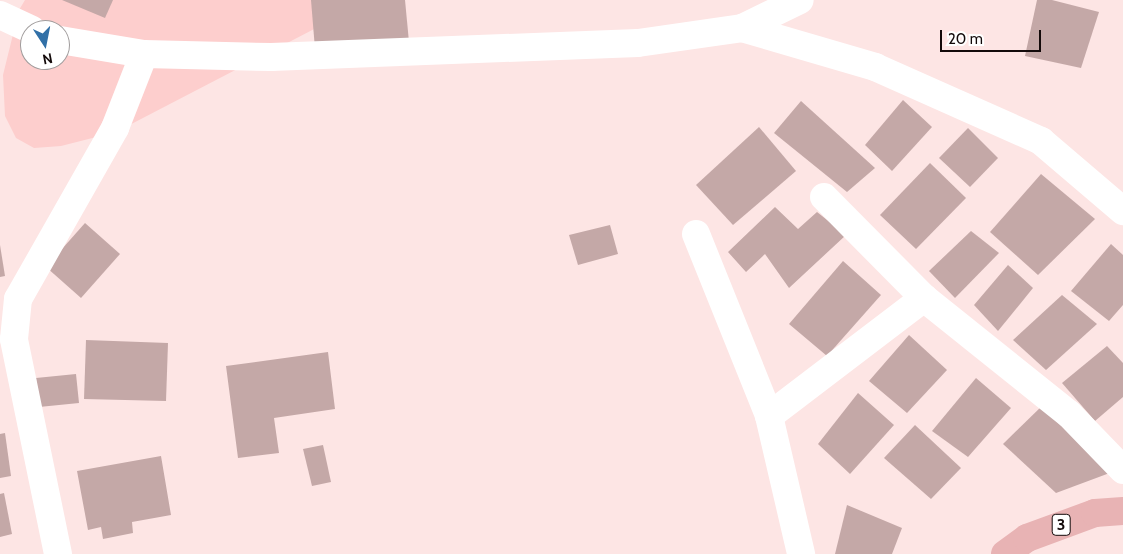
<!DOCTYPE html>
<html>
<head>
<meta charset="utf-8">
<style>
	body { margin:0 }
	#map { position:relative; width:1123px; height:554px; overflow:hidden; background:#fde5e4; font-family:Cabin,sans-serif }
	div>[style] { position:absolute }
	.green>* { inset:0; background:#fdcecd }
	.building>* { inset:0; background:#c4a8a7 }
	.street>* { height:28px; margin:-14px; padding:0 14px; transform-origin:14px; border-radius:14px; background:#fff }
	.primary>* { height:28px; margin:-14px; padding:0 14px; transform-origin:14px; border-radius:14px; background:#e8b3b4 }
	span { translate:-50% -50%; white-space:nowrap; text-align:center; line-height:1.15; -webkit-text-stroke:5px #fff; paint-order:stroke }
	.shield-label span { padding:1px 4px; background:#fff; border:1px solid; border-radius:4px; -webkit-text-stroke-width:0 }
	.shield-label { font-size:16px; color:#130a0a; font-weight:700 }
	.north { position:absolute; left:20px; top:20px; width:50px; height:50px; box-sizing:border-box; background:#fff; border:1px solid #a19d9d; border-radius:50%; rotate:169deg; font-size:14px; font-weight:700; line-height:20px; text-align:center; color:#130a0a }
	.north::after { content:''; display:block; margin:auto; width:18px; height:22px; background:#3170a7; clip-path:polygon(50% 0,100% 100%,50% 72%,0 100%) }
	.scale { position:absolute; left:940px; top:30px; width:101px; height:22px; box-sizing:border-box; border:2px solid #130a0a; border-top:0; padding-left:6px; font-size:15px; line-height:18px; white-space:nowrap; color:#130a0a; -webkit-text-stroke:4px #fff; paint-order:stroke }
</style>
</head>
<body>
<div id="map">
	<div class="green">
		<div style="clip-path:polygon(evenodd,25px 0,370px 0,116px 132px,61px 146px,34px 148px,16px 138px,5px 116px,3px 75px,19px 10px,25px 0,30px 30px,60px 30px,60px 60px,30px 60px,30px 30px)"></div>
	</div>
	<div class="building">
		<div style="clip-path:polygon(62px 0,113px 0,105px 18px)"></div>
		<div style="clip-path:polygon(311px 0,405px 0,409px 42px,315px 49px)"></div>
		<div style="clip-path:polygon(1037px 0,1052px 0,1099px 12px,1081px 68px,1025px 56px)"></div>
		<div style="clip-path:polygon(903px 100px,932px 127px,892px 171px,865px 145px)"></div>
		<div style="clip-path:polygon(801px 101px,875px 168px,847px 192px,774px 133px)"></div>
		<div style="clip-path:polygon(759px 127px,796px 171px,733px 225px,696px 185px)"></div>
		<div style="clip-path:polygon(968px 128px,998px 158px,970px 187px,939px 158px)"></div>
		<div style="clip-path:polygon(930px 163px,966px 198px,916px 249px,880px 215px)"></div>
		<div style="clip-path:polygon(1041px 174px,1095px 219px,1038px 275px,990px 232px)"></div>
		<div style="clip-path:polygon(775px 207px,798px 229px,817px 212px,846px 235px,789px 288px,765px 254px,746px 272px,728px 252px)"></div>
		<div style="clip-path:polygon(85px 223px,120px 254px,81px 298px,46px 267px)"></div>
		<div style="clip-path:polygon(610px 225px,618px 254px,578px 265px,569px 235px)"></div>
		<div style="clip-path:polygon(971px 231px,999px 253px,955px 298px,929px 271px)"></div>
		<div style="clip-path:polygon(1111px 244px,1123px 255px,1123px 305px,1109px 321px,1071px 291px)"></div>
		<div style="clip-path:polygon(0 245px,5px 276px,0 277px)"></div>
		<div style="clip-path:polygon(843px 261px,881px 295px,827px 356px,789px 324px)"></div>
		<div style="clip-path:polygon(1008px 265px,1033px 288px,998px 331px,974px 305px)"></div>
		<div style="clip-path:polygon(1062px 295px,1097px 324px,1046px 370px,1013px 340px)"></div>
		<div style="clip-path:polygon(909px 335px,947px 370px,907px 413px,869px 381px)"></div>
		<div style="clip-path:polygon(86px 340px,168px 343px,166px 401px,84px 399px)"></div>
		<div style="clip-path:polygon(1107px 346px,1123px 363px,1123px 397px,1095px 421px,1062px 383px)"></div>
		<div style="clip-path:polygon(328px 352px,335px 409px,274px 418px,279px 453px,238px 458px,226px 366px)"></div>
		<div style="clip-path:polygon(76px 374px,79px 403px,39px 407px,36px 378px)"></div>
		<div style="clip-path:polygon(976px 378px,1011px 408px,968px 457px,932px 431px)"></div>
		<div style="clip-path:polygon(858px 393px,894px 425px,850px 474px,818px 444px)"></div>
		<div style="clip-path:polygon(1045px 403px,1115px 471px,1056px 493px,1003px 444px)"></div>
		<div style="clip-path:polygon(915px 425px,961px 468px,931px 499px,884px 458px)"></div>
		<div style="clip-path:polygon(5px 433px,11px 476px,0 478px,0 434px)"></div>
		<div style="clip-path:polygon(323px 445px,331px 482px,312px 486px,303px 449px)"></div>
		<div style="clip-path:polygon(161px 456px,171px 515px,132px 522px,133px 533px,103px 539px,101px 527px,88px 530px,77px 471px)"></div>
		<div style="clip-path:polygon(4px 493px,12px 534px,0 537px,0 494px)"></div>
		<div style="clip-path:polygon(847px 505px,902px 528px,892px 554px,835px 554px)"></div>
	</div>
	<div class="street">
		<div style="left:0;top:15px;width:35px;rotate:25deg"></div>
		<div style="left:742px;top:28px;width:139px;rotate:16.3deg"></div>
		<div style="left:875px;top:67px;width:182px;rotate:24deg"></div>
		<div style="left:1041px;top:141px;width:108px;rotate:40.5deg"></div>
		<div style="left:60px;top:40px;width:85px;rotate:9.5deg"></div>
		<div style="left:144px;top:54px;width:127px;rotate:1.4deg"></div>
		<div style="left:271px;top:57px;width:367px;rotate:-2.2deg"></div>
		<div style="left:638px;top:43px;width:105px;rotate:-8.2deg"></div>
		<div style="left:742px;top:28px;width:64px;rotate:-25.8deg"></div>
		<div style="left:824px;top:197px;width:142px;rotate:45.3deg"></div>
		<div style="left:924px;top:298px;width:186px;rotate:38.7deg"></div>
		<div style="left:1069px;top:414px;width:78px;rotate:46deg"></div>
		<div style="left:696px;top:234px;width:196px;rotate:68.1deg"></div>
		<div style="left:769px;top:416px;width:142px;rotate:76.9deg"></div>
		<div style="left:769px;top:416px;width:195px;rotate:-37.3deg"></div>
		<div style="left:58px;top:554px;width:219px;rotate:-101.6deg"></div>
		<div style="left:14px;top:339px;width:40px;rotate:-84.3deg"></div>
		<div style="left:18px;top:299px;width:197px;rotate:-60.4deg"></div>
		<div style="left:115px;top:128px;width:79px;rotate:-68.6deg"></div>
	</div>
	<div class="primary">
		<div style="left:1005px;top:554px;width:27px;rotate:-36deg"></div>
		<div style="left:1027px;top:538px;width:72px;rotate:-20.2deg"></div>
		<div style="left:1095px;top:513px;width:28px;rotate:-4deg"></div>
	</div>
	<div class="shield-label">
		<span style="left:1061px;top:525px">3</span>
	</div>
	<div class="north">N</div>
	<div class="scale">20 m</div>
</div>
</body>
</html>
